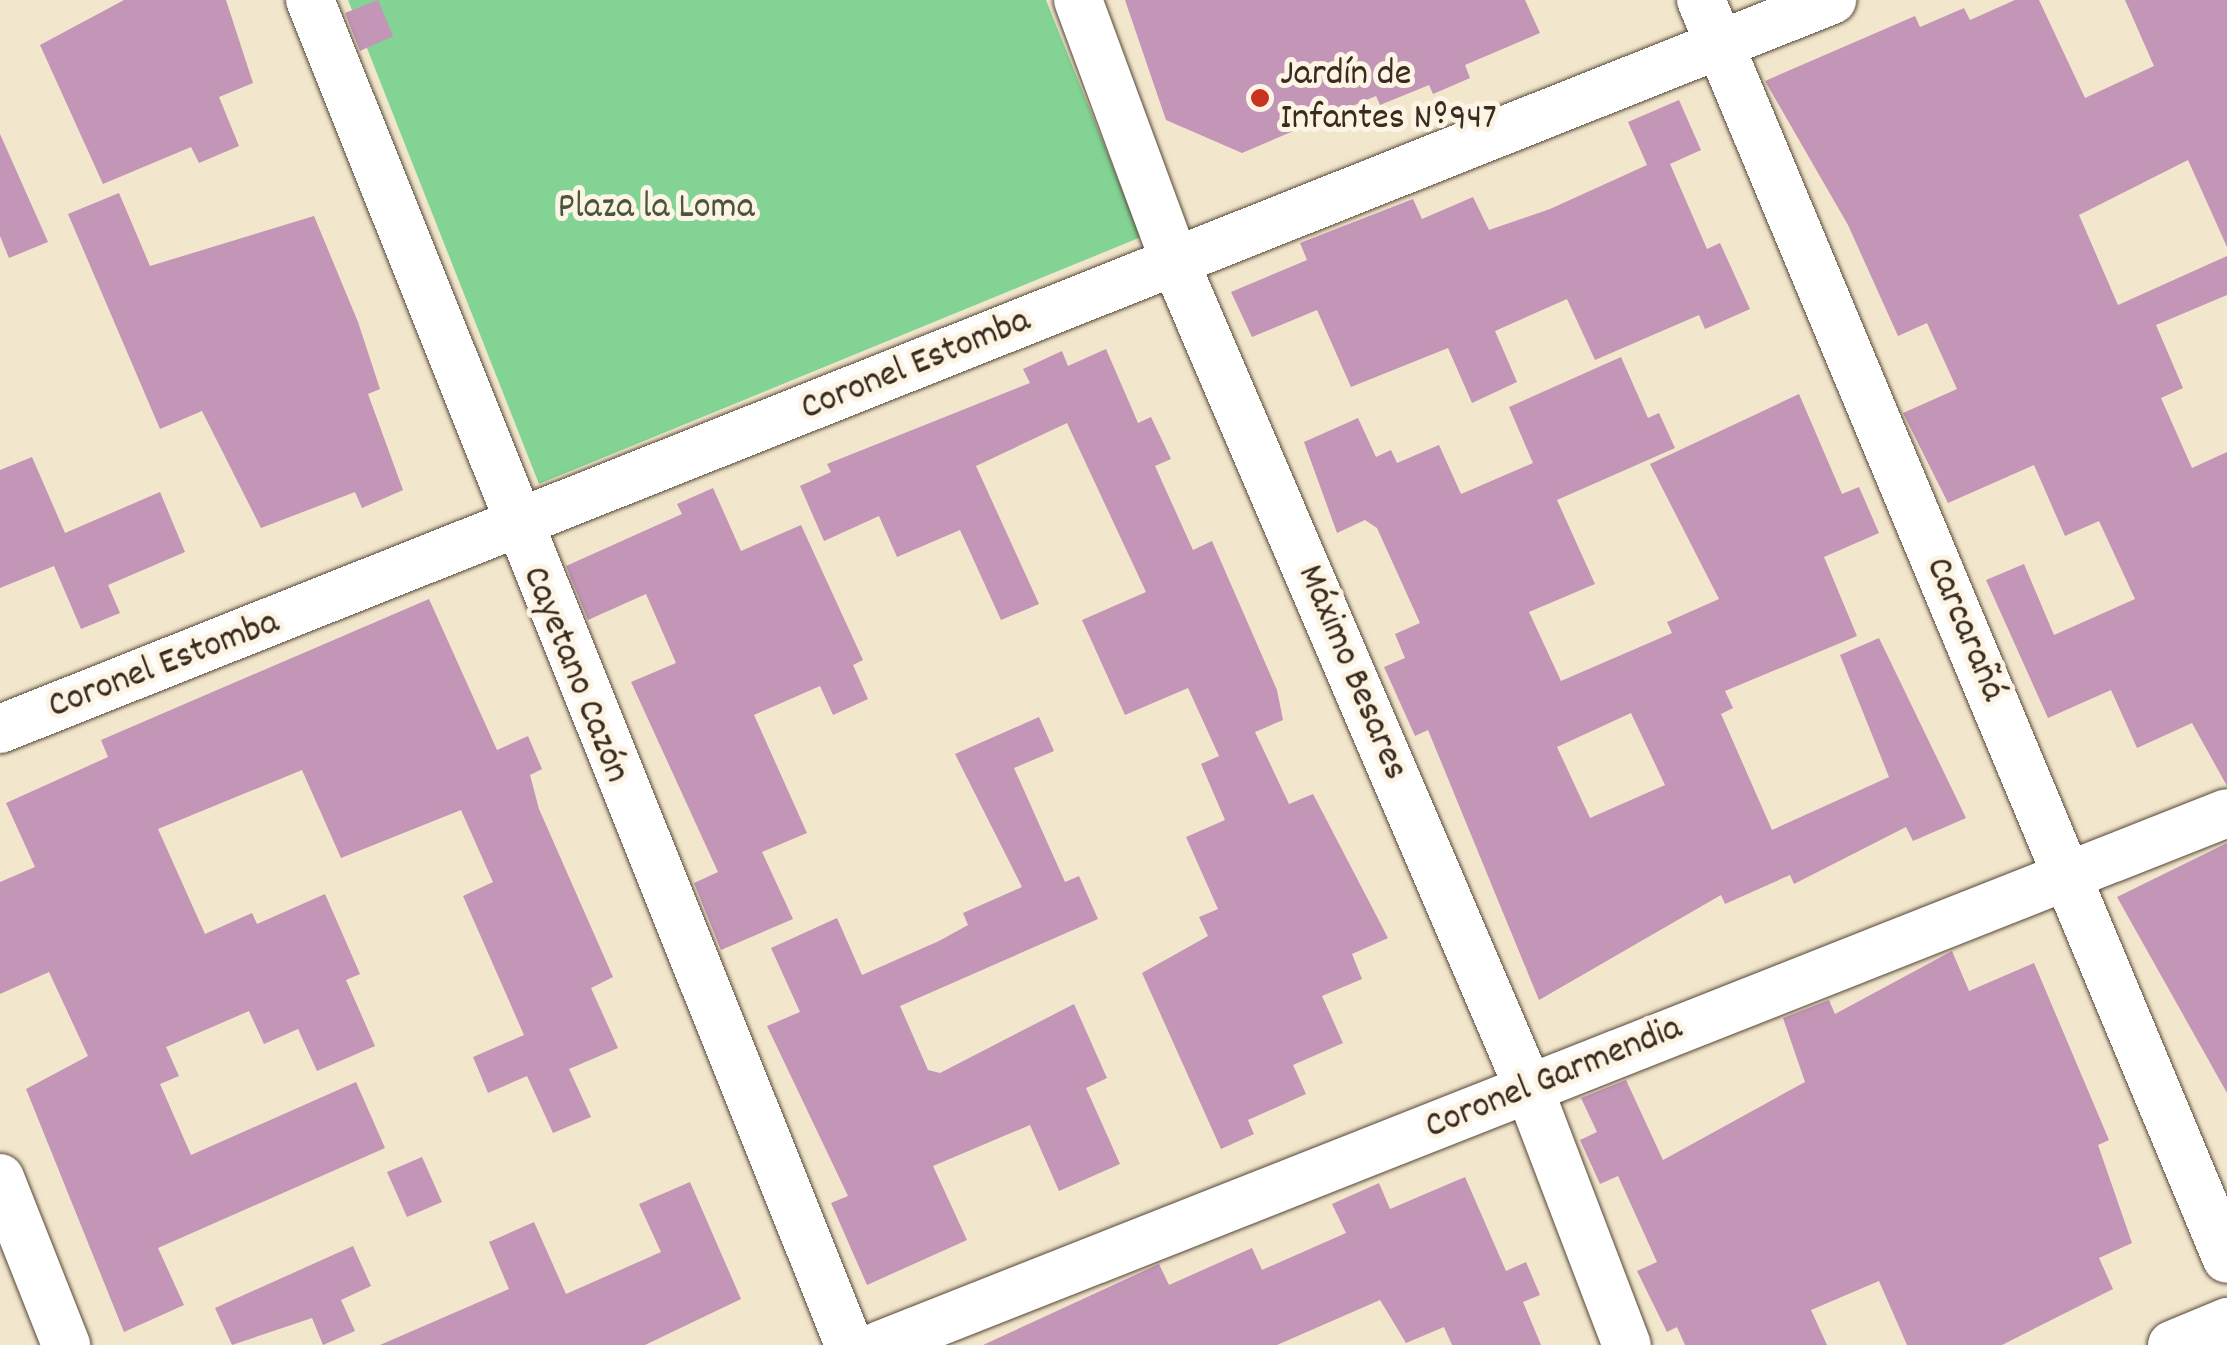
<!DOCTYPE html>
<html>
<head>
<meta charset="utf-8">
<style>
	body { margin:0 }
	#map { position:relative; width:2227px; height:1345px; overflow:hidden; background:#f2e7cc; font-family:Dekko,sans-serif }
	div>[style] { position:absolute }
	.green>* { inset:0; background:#82d394 }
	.building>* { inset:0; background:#c395b6 }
	.roads { filter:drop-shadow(0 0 2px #564638) drop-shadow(0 0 2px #564638) }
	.minor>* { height:48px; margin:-24px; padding:0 24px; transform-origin:24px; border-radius:24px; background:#fff }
	.dots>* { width:28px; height:28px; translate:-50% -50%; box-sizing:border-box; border:5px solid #fcf5e5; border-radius:50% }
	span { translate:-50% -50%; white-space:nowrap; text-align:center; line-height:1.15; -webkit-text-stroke:10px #fcf5e5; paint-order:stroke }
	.poi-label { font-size:38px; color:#3b2a1e }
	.left { translate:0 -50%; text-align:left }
	.park-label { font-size:38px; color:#4d543c }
	.street-label { font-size:38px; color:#3b2a1e }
</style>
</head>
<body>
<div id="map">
	<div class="green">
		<div style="clip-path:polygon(348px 0,1046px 0,1141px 237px,539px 484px)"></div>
	</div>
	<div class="building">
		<div style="clip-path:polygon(124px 0,226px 0,253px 83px,219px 97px,239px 146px,199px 163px,191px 147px,103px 184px,40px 45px)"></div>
		<div style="clip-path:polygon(378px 0,393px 36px,360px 51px,345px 13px)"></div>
		<div style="clip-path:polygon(1125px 0,1525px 0,1540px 33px,1465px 65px,1470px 78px,1433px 94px,1429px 85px,1380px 105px,1376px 96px,1242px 153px,1166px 120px)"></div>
		<div style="clip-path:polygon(2015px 0,2039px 0,2085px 98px,2154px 66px,2125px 0,2227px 0,2227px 247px,2188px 160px,2079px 215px,2118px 305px,2227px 256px,2227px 295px,2156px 325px,2183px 388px,2161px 398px,2192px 468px,2227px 452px,2227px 786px,2192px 723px,2137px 748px,2111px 690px,2048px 718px,1986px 580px,2024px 564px,2054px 635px,2135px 599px,2099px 521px,2065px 536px,2034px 465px,1948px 503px,1903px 413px,1957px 389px,1927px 323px,1898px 336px,1848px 225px,1765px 81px,1915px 16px,1920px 27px,1964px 8px,1970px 20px)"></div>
		<div style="clip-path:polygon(1679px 100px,1701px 150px,1670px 164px,1707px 249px,1720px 243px,1750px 309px,1705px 329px,1699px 315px,1595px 360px,1567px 299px,1495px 331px,1517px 382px,1472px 403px,1448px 348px,1351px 387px,1317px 310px,1252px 337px,1231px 292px,1307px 260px,1300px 243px,1413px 199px,1422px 219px,1473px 197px,1489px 230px,1550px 209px,1647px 165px,1628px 122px)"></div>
		<div style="clip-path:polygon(0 134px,48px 242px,9px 258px,0 236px)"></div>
		<div style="clip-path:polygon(119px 193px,150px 266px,314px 216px,358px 322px,380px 389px,368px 394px,403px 490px,362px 508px,355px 492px,261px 528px,202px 411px,160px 429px,68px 214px)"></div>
		<div style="clip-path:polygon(1106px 349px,1138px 423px,1151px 417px,1171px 459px,1155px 466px,1193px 550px,1212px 541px,1277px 690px,1283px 720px,1255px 732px,1289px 804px,1313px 794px,1388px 938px,1352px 954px,1362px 979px,1322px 996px,1343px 1043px,1293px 1065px,1306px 1094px,1248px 1120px,1254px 1134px,1221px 1149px,1142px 973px,1208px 936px,1199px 917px,1218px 909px,1186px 837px,1225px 820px,1201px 764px,1219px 756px,1188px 688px,1125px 715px,1082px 620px,1146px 592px,1067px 423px,976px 466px,1039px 604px,1001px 620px,960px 530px,897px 557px,879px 516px,824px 541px,800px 486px,831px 472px,827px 464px,1030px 383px,1023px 369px,1062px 351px,1068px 366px)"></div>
		<div style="clip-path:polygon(evenodd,1621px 357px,1648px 418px,1659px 413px,1675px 448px,1557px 500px,1595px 584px,1529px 612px,1561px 681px,1672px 633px,1667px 622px,1719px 599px,1650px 464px,1799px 394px,1842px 494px,1859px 487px,1879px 533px,1824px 557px,1857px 636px,1725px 691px,1733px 708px,1721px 714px,1772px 830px,1889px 777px,1840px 655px,1879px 638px,1966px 818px,1913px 841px,1906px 827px,1794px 884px,1790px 875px,1725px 904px,1721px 895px,1539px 1000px,1428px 730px,1415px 736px,1384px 667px,1405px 658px,1395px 634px,1420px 623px,1377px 528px,1365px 520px,1337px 533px,1304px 442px,1358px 418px,1376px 457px,1391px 450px,1397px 463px,1439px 445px,1461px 494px,1533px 463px,1509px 407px,1621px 357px,1631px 713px,1665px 785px,1590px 818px,1557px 747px,1631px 713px)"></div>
		<div style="clip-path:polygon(32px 457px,65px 533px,160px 492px,185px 552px,108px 585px,120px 613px,81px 629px,54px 566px,0 588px,0 470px)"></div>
		<div style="clip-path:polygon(713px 488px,741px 551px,801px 525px,863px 660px,853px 665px,868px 699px,833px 715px,820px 686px,754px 715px,807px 833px,762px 852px,793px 919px,721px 950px,694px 883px,718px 872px,631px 682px,676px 663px,646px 594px,588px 620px,566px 566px,682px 514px,677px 504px)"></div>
		<div style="clip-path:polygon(429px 599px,497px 750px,528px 736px,542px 769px,530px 775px,539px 809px,613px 977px,591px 988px,618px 1048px,569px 1069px,591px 1117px,553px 1133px,527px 1076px,488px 1093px,473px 1057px,524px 1035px,463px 896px,493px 882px,461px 810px,341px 858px,302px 770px,158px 829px,205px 934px,252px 913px,257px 924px,325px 894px,360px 974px,346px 980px,375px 1046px,317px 1071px,298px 1029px,264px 1044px,249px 1011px,166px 1047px,179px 1076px,160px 1084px,191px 1155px,356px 1082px,385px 1148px,158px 1248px,184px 1305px,124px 1332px,26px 1089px,88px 1056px,49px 972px,0 994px,0 882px,35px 867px,6px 803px,108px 757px,101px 740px)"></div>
		<div style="clip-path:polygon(1039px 717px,1054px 751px,1014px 768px,1065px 882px,1079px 876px,1098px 919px,900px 1006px,928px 1070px,940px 1073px,1074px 1004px,1107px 1078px,1086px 1088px,1120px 1164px,1059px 1191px,1030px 1125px,933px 1166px,967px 1240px,867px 1285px,831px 1203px,848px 1196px,767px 1026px,800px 1012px,771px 948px,837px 918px,862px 975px,939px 941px,968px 925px,963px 913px,1022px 887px,955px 754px)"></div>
		<div style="clip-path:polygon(2227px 843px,2227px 1093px,2117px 897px)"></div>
		<div style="clip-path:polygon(1952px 951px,1969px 991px,2034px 963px,2109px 1140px,2098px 1145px,2132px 1243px,2099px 1258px,2113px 1289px,2002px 1345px,1907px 1345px,1879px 1281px,1811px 1310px,1827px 1345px,1685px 1345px,1677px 1327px,1667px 1332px,1637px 1271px,1657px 1262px,1618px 1176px,1600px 1184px,1580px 1140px,1597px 1132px,1581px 1098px,1626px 1080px,1663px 1160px,1805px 1082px,1783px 1018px,1829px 1000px,1835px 1014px)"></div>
		<div style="clip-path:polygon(422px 1157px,442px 1202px,407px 1217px,387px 1172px)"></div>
		<div style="clip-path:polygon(1465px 1177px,1506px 1271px,1526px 1262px,1540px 1295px,1523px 1302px,1541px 1345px,1452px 1345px,1444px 1327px,1406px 1343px,1380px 1300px,1277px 1345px,983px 1345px,1159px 1264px,1169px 1285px,1252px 1248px,1262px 1270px,1346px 1233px,1332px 1204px,1379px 1183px,1390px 1209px)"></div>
		<div style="clip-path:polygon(690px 1182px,741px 1299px,645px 1345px,380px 1345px,509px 1289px,489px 1242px,534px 1222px,566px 1294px,661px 1252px,639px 1204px)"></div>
		<div style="clip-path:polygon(353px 1246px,371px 1286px,341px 1300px,355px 1331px,323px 1345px,312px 1318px,232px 1345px,215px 1308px)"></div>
	</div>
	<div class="roads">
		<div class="minor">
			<div style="left:310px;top:0;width:1449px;rotate:68.16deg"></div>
			<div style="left:1078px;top:0;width:277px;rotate:69.7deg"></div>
			<div style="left:1174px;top:260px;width:902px;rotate:66.82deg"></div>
			<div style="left:1529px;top:1089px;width:274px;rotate:69.1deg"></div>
			<div style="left:1701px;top:0;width:1364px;rotate:67.33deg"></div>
			<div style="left:0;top:729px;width:1972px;rotate:-21.7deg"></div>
			<div style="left:0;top:1178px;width:180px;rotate:68.4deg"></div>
			<div style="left:880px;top:1345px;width:1448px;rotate:-21.55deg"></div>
			<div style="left:2172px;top:1345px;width:60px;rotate:-22.7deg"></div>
		</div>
	</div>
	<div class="dots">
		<div style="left:1260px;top:98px;background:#c8321e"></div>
	</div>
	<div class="poi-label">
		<span class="left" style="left:1280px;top:98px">Jardín de<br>Infantes Nº947</span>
	</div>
	<div class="park-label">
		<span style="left:656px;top:209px">Plaza la Loma</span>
	</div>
	<div class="street-label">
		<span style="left:916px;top:366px;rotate:-22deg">Coronel Estomba</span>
		<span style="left:1964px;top:630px;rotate:67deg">Carcarañá</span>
		<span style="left:164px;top:666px;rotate:-21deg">Coronel Estomba</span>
		<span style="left:1351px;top:673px;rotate:67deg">Máximo Besares</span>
		<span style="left:574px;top:675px;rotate:68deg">Cayetano Cazón</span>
		<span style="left:1554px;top:1079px;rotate:-22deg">Coronel Garmendia</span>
	</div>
</div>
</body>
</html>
